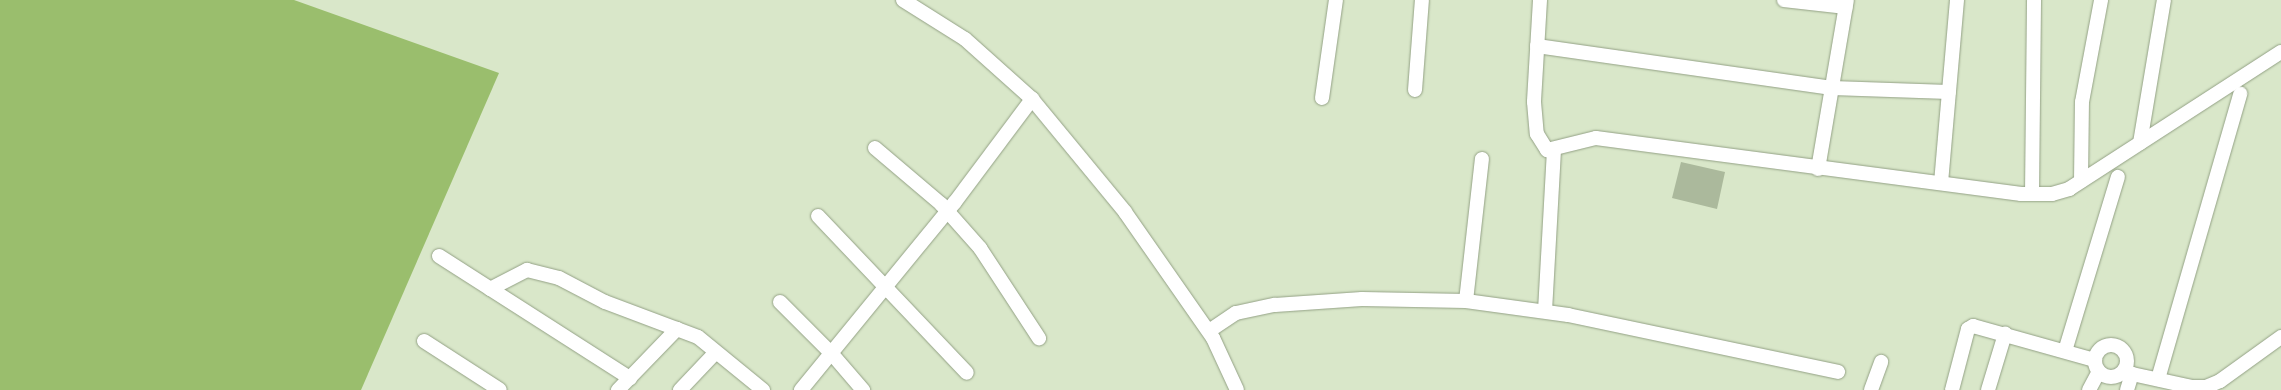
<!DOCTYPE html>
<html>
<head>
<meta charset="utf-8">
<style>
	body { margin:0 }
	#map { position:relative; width:2281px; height:390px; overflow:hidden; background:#d9e7c9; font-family:Helvetica,sans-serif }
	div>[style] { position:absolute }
	.forest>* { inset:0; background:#9abe6d }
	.building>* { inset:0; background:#abb99c }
	.roads { filter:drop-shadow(0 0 1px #93a185) drop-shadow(0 0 1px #93a185) }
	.street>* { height:14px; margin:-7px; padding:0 7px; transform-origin:7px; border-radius:7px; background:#fff }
	.street>.ring { margin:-7px; padding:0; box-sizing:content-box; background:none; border:14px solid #fff; border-radius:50% }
	span { translate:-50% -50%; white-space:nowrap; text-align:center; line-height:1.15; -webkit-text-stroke:4.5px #fff; paint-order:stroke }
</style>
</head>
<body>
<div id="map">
	<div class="forest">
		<div style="clip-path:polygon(0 0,294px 0,499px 73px,361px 390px,0 390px)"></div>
	</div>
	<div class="building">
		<div style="clip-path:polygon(1681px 162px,1725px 172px,1717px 209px,1672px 198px)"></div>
	</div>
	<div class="roads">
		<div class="street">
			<div style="left:903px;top:0;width:73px;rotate:32.2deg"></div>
			<div style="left:965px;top:39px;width:90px;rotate:41.8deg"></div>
			<div style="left:1032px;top:99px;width:146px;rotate:50.5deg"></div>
			<div style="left:1125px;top:212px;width:154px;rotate:55.1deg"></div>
			<div style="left:1213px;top:338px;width:57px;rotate:65.2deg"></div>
			<div style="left:1540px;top:0;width:102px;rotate:93.4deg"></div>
			<div style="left:1534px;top:102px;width:32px;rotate:85deg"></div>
			<div style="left:1537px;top:134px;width:19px;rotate:58deg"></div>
			<div style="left:1547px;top:150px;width:50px;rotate:-13.8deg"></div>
			<div style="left:1596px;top:138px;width:429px;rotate:7.5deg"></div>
			<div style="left:2021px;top:194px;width:31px"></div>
			<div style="left:2052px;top:194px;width:18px;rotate:-16deg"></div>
			<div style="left:2069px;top:189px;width:252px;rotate:-32.9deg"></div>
			<div style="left:1784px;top:0;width:62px;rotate:6.4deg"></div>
			<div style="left:1537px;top:46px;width:298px;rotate:8.1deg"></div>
			<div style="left:1832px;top:88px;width:117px;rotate:2deg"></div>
			<div style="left:1415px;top:90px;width:90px;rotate:-85.6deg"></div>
			<div style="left:1322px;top:98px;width:99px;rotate:-81.9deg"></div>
			<div style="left:2140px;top:143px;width:145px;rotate:-80.5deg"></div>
			<div style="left:875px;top:148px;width:87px;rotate:40.3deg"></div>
			<div style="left:941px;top:204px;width:59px;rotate:48.4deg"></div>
			<div style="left:980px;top:248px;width:108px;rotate:56.8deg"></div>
			<div style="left:1818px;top:169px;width:171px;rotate:-80.3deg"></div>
			<div style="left:2081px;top:181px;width:79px;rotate:-89.3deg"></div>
			<div style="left:2082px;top:102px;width:104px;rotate:-79.4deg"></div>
			<div style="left:1941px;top:183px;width:184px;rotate:-85deg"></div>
			<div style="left:2032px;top:194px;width:194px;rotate:-89.4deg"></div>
			<div style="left:818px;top:216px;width:216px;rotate:46.5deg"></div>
			<div style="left:439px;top:256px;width:227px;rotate:32.6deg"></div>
			<div style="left:490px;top:289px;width:42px;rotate:-27.2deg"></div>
			<div style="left:527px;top:270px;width:33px;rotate:14deg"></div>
			<div style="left:559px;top:278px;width:52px;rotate:27.6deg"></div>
			<div style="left:605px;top:302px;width:99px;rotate:20.6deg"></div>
			<div style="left:698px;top:337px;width:84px;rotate:39.2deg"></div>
			<div style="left:1466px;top:301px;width:143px;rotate:-83.6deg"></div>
			<div style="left:780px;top:302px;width:74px;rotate:45deg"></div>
			<div style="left:832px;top:354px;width:48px;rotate:49.3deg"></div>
			<div style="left:1545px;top:311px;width:160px;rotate:-86.8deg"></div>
			<div style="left:1209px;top:331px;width:32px;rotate:-34deg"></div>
			<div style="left:1236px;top:313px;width:40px;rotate:-12deg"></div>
			<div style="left:1275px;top:305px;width:87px;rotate:-3.9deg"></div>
			<div style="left:1362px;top:299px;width:104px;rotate:1.1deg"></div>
			<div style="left:1466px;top:301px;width:103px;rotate:7.8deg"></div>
			<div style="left:1568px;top:315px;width:276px;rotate:11.9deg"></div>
			<div style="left:424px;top:341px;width:90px;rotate:32.8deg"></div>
			<div class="ring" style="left:2095px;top:345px;width:18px;height:18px"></div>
			<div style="left:2065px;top:351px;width:182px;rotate:-73.1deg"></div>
			<div style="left:2123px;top:372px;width:71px;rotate:12.3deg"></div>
			<div style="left:2192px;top:387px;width:14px"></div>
			<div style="left:2206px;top:387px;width:15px;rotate:-23deg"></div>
			<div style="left:2220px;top:381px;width:75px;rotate:-35.8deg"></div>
			<div style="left:2158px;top:379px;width:297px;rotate:-73.9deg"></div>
			<div style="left:618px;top:390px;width:85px;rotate:-46deg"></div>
			<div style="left:680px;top:390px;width:52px;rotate:-46.5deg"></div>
			<div style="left:801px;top:390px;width:243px;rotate:-50.7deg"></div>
			<div style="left:955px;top:202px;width:129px;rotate:-53.2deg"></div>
			<div style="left:1871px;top:390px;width:30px;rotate:-70deg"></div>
			<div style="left:1952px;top:390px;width:63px;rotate:-75.3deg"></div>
			<div style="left:1968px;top:329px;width:6px;rotate:-31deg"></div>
			<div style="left:1973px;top:326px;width:127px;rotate:15.6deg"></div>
			<div style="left:1988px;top:390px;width:59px;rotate:-73.1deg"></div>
			<div style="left:2089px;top:390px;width:21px;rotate:-62deg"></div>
			<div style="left:2127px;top:390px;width:17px;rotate:-73deg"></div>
		</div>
	</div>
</div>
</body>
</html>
